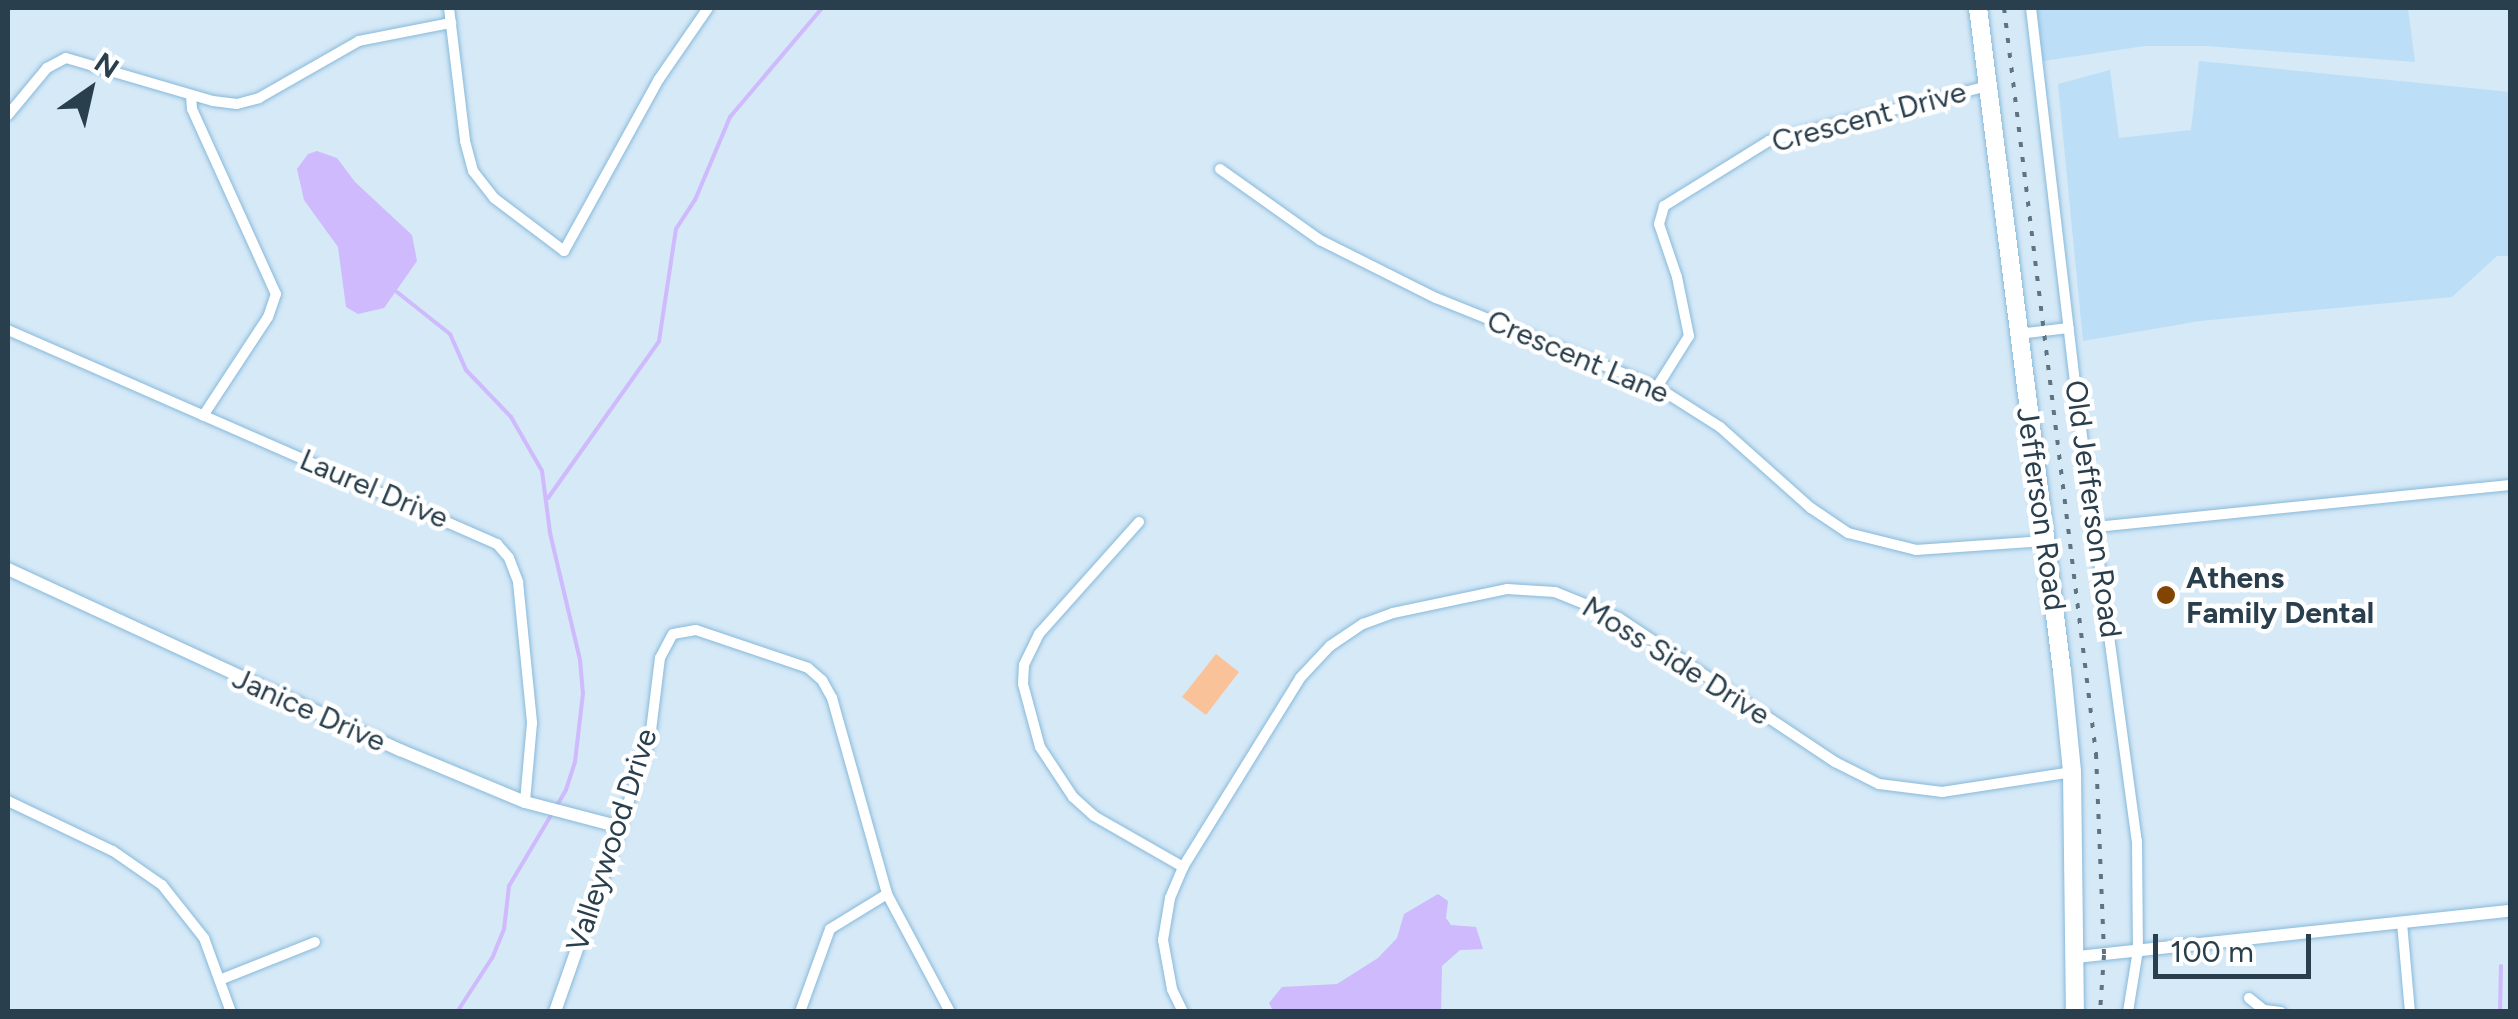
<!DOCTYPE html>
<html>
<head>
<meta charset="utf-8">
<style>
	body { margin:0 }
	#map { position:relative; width:2518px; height:1019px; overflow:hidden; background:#d5e9f7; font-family:Figtree,sans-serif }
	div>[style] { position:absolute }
	.built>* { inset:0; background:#bcdef6 }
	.green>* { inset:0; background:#fac299 }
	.water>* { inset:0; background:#cebafc }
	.stream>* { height:4px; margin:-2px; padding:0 2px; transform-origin:2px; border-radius:2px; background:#cebafc }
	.roads { filter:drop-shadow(0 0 2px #87b9da) drop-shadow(0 0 2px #87b9da) }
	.minor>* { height:10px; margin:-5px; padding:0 5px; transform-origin:5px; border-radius:5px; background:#fff }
	.tertiary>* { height:12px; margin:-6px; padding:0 6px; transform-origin:6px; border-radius:6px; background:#fff }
	.trunk>* { height:18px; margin:-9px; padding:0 9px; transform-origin:9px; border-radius:9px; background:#fff }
	.rail>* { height:4px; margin-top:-2px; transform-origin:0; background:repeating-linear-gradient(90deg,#5f7381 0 5px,transparent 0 15px) }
	.dots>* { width:28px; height:28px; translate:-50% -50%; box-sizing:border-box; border:5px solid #fff; border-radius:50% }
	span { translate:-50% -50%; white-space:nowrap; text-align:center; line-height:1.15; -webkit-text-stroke:9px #fff; paint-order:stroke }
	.street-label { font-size:30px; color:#2a3f4d }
	.poi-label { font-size:30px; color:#2a3f4d; font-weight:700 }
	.left { translate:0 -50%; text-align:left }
	.frame { position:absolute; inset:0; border:10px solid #2a3f4d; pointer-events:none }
	.north { position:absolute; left:40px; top:40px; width:100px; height:100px; -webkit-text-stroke:8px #fff; paint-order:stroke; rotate:34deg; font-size:28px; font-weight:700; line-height:40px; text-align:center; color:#2a3f4d }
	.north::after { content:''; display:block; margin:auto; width:35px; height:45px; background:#2a3f4d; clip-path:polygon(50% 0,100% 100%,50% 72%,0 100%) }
	.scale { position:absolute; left:2153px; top:934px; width:158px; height:45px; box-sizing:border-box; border:5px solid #2a3f4d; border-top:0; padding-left:12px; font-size:30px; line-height:35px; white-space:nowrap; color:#2a3f4d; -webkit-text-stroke:8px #fff; paint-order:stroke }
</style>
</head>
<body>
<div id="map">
	<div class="built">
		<div style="clip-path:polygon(2037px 8px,2408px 8px,2415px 62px,2206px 46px,2145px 46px,2043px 61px)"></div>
		<div style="clip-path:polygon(2199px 61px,2510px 92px,2510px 256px,2497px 256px,2452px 297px,2200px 321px,2083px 341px,2058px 84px,2110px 70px,2119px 138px,2191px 130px)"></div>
	</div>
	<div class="green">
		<div style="clip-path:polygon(1216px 654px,1239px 672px,1206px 715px,1182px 697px)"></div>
	</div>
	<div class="water">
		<div style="clip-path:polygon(317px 151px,337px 158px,355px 182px,412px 235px,417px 261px,384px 308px,358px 314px,346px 307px,338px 247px,304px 200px,297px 169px,308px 154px)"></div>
		<div style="clip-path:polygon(1438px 894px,1448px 901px,1446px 918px,1451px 925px,1476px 927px,1483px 949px,1460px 950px,1442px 966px,1441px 1011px,1273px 1011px,1269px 1003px,1282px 987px,1337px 984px,1378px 958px,1397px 938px,1404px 914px)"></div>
	</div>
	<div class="stream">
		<div style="left:397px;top:292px;width:68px;rotate:38.4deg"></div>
		<div style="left:450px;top:334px;width:39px;rotate:66deg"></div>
		<div style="left:466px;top:370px;width:65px;rotate:46.2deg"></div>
		<div style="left:511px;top:417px;width:62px;rotate:60.1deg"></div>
		<div style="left:542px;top:471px;width:63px;rotate:82.6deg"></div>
		<div style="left:550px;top:533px;width:130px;rotate:76.7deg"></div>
		<div style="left:580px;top:660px;width:33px;rotate:85deg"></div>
		<div style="left:583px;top:693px;width:69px;rotate:96.6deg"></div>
		<div style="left:575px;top:762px;width:29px;rotate:108deg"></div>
		<div style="left:566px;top:790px;width:112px;rotate:120.7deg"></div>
		<div style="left:509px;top:886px;width:43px;rotate:96.6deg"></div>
		<div style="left:504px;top:929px;width:31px;rotate:112deg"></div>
		<div style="left:492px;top:958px;width:64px;rotate:122.9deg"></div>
		<div style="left:548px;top:498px;width:192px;rotate:-54.7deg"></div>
		<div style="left:659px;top:341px;width:113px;rotate:-81.4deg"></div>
		<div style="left:676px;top:229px;width:35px;rotate:-57deg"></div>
		<div style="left:695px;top:200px;width:90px;rotate:-67.1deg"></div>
		<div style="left:730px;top:117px;width:143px;rotate:-49.8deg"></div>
		<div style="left:2500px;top:1012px;width:46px;rotate:-88.8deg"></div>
	</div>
	<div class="roads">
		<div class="minor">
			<div style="left:449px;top:8px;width:134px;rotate:83.1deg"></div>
			<div style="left:465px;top:141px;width:31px;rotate:75deg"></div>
			<div style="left:473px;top:171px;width:34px;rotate:52deg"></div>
			<div style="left:494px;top:198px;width:88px;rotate:37.1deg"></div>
			<div style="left:564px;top:251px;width:196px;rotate:-61.1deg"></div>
			<div style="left:659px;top:79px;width:86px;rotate:-55.4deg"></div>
			<div style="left:2031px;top:8px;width:394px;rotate:83.3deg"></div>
			<div style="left:2077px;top:399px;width:446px;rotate:82.3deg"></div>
			<div style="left:2137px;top:841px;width:109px;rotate:89.5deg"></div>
			<div style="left:2138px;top:950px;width:63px;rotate:99.2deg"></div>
			<div style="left:191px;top:95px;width:14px;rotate:86deg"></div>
			<div style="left:192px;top:109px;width:203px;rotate:65.6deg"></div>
			<div style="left:276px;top:294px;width:24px;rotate:109deg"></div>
			<div style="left:268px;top:317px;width:118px;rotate:123.3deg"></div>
			<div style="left:8px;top:115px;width:61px;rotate:-50.3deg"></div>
			<div style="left:47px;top:68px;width:21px;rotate:-28deg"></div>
			<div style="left:66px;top:58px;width:153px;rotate:16.3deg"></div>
			<div style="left:213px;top:101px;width:24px;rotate:7deg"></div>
			<div style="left:237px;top:104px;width:23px;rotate:-15deg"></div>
			<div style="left:259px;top:98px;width:115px;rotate:-29.7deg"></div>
			<div style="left:359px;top:41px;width:94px;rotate:-11.1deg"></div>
			<div style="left:1220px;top:169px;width:123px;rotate:35.4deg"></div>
			<div style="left:1320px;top:240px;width:130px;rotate:26.6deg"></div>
			<div style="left:1436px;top:298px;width:238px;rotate:21.9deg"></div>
			<div style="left:1657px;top:387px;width:75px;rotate:32.4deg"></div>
			<div style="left:1720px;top:427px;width:122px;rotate:41.7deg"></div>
			<div style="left:1811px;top:508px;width:45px;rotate:34deg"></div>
			<div style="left:1848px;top:533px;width:70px;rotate:14deg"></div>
			<div style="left:1916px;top:550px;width:129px;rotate:-4deg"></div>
			<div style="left:8px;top:330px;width:534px;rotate:23.64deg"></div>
			<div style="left:497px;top:544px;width:18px;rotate:49deg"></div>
			<div style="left:509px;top:558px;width:26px;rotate:69deg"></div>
			<div style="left:518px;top:582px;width:142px;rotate:84.3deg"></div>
			<div style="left:532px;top:723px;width:79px;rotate:95.1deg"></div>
			<div style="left:2018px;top:334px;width:51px;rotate:-6.7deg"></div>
			<div style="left:1657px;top:387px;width:60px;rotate:-57.9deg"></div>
			<div style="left:1689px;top:336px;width:60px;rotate:-101.5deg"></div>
			<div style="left:1677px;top:277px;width:56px;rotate:-108.8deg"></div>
			<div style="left:1659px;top:224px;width:19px;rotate:-74deg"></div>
			<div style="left:1664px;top:206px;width:123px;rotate:-31.8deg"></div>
			<div style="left:1769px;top:141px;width:226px;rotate:-14.1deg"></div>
			<div style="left:1139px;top:522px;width:150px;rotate:131.8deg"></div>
			<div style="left:1039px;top:634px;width:34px;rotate:116deg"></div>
			<div style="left:1024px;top:665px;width:19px;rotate:93deg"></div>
			<div style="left:1023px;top:684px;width:65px;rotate:74.9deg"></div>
			<div style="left:1040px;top:747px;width:60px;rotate:56.6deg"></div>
			<div style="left:1073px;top:797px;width:28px;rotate:42deg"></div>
			<div style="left:1094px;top:816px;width:103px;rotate:29.8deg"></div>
			<div style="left:2096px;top:527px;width:416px;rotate:-5.8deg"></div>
			<div style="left:8px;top:801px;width:116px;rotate:25.5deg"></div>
			<div style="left:113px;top:851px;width:60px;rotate:34.8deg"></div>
			<div style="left:162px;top:885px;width:68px;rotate:51.6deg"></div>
			<div style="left:204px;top:938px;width:79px;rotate:70deg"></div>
			<div style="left:620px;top:827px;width:93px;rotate:-71.2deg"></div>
			<div style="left:650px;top:739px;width:82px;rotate:-83deg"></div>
			<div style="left:660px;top:658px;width:27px;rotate:-62deg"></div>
			<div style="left:673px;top:634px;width:23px;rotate:-10deg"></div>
			<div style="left:696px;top:630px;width:118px;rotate:18.7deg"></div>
			<div style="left:808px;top:668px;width:18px;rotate:41deg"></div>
			<div style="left:822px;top:680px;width:21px;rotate:61deg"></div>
			<div style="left:832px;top:698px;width:204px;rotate:74.3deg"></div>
			<div style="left:887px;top:894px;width:134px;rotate:61.9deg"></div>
			<div style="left:2402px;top:923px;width:89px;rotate:84.9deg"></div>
			<div style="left:222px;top:979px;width:100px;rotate:-21.7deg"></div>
			<div style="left:2249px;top:998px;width:19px;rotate:39deg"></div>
			<div style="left:2264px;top:1010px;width:17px;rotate:7deg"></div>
			<div style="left:800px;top:1012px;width:88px;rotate:-70.1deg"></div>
			<div style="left:830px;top:929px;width:67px;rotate:-31.6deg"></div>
			<div style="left:1183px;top:1012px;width:25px;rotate:-116deg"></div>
			<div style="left:1172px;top:989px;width:50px;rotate:-100.4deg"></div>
			<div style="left:1163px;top:940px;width:43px;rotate:-80.5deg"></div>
			<div style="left:1170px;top:898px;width:34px;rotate:-67deg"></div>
			<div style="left:1183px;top:867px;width:222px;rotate:-58.2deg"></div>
			<div style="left:1300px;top:678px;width:44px;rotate:-46.8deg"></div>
			<div style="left:1330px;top:646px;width:40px;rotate:-34deg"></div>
			<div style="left:1363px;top:624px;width:32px;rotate:-20deg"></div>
			<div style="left:1393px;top:613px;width:116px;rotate:-11.9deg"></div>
			<div style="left:1507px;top:589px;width:48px;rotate:3.6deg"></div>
			<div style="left:1555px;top:592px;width:69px;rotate:22.1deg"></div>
			<div style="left:1619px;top:618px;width:260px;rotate:33.7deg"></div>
			<div style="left:1835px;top:762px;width:49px;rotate:26.6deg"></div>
			<div style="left:1879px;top:784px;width:64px;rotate:7.2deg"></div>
			<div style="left:1942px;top:792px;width:132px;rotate:-8.7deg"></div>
		</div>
		<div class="tertiary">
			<div style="left:8px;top:569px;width:432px;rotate:24.8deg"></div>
			<div style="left:400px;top:750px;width:135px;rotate:22.6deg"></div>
			<div style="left:525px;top:802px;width:98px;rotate:14.7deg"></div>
			<div style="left:620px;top:827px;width:196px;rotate:109.4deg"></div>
			<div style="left:2077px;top:957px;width:435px;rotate:-6.1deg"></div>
		</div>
		<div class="trunk">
			<div style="left:1978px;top:8px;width:668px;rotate:82.78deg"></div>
			<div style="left:2062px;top:671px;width:101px;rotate:84.3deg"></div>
			<div style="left:2072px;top:772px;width:240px;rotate:89.3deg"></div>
		</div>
	</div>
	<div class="rail">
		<div style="left:2004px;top:8px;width:752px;rotate:82.97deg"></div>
		<div style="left:2096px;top:754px;width:201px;rotate:87.7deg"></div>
		<div style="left:2104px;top:955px;width:57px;rotate:94deg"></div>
	</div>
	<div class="dots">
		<div style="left:2166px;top:595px;background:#824501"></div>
	</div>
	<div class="street-label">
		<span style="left:1869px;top:117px;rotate:-15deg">Crescent Drive</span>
		<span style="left:1578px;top:357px;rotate:23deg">Crescent Lane</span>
		<span style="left:374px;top:489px;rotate:23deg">Laurel Drive</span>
		<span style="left:2041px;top:509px;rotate:82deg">Jefferson Road</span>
		<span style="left:2093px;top:509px;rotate:82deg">Old Jefferson Road</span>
		<span style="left:1676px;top:661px;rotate:32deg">Moss Side Drive</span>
		<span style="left:309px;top:710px;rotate:24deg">Janice Drive</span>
		<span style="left:612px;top:840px;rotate:-72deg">Valleywood Drive</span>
	</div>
	<div class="poi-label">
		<span class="left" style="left:2186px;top:595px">Athens<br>Family Dental</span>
	</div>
	<div class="frame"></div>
	<div class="north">N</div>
	<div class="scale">100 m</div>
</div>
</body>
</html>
